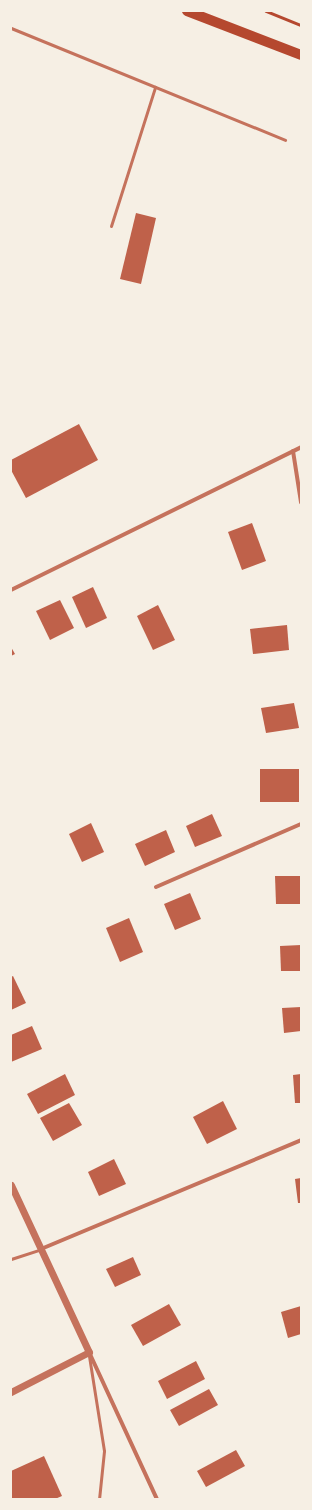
<!DOCTYPE html>
<html>
<head>
<meta charset="utf-8">
<style>
	body { margin:0 }
	#map { position:relative; width:312px; height:1510px; overflow:hidden; background:#f6efe4; font-family:"Crimson Pro",serif }
	div>[style] { position:absolute }
	.building>* { inset:0; background:#bf614a }
	.path>* { height:2.5px; margin:-1.25px; padding:0 1.25px; transform-origin:1.25px; border-radius:1.25px; background:#b5482f }
	.service>* { height:3px; margin:-1.5px; padding:0 1.5px; transform-origin:1.5px; border-radius:1.5px; background:#c5725c }
	.minor>* { height:4px; margin:-2px; padding:0 2px; transform-origin:2px; border-radius:2px; background:#c5725c }
	.tertiary>* { height:7px; margin:-3.5px; padding:0 3.5px; transform-origin:3.5px; border-radius:3.5px; background:#c5725c }
	.primary>* { height:10px; margin:-5px; padding:0 5px; transform-origin:5px; border-radius:5px; background:#b5482f }
	span { translate:-50% -50%; white-space:nowrap; text-align:center; line-height:1.15; -webkit-text-stroke:3px #f6efe4; paint-order:stroke }
	.frame { position:absolute; inset:0; border:12px solid #f6efe4; pointer-events:none }
</style>
</head>
<body>
<div id="map">
	<div class="building">
		<div style="clip-path:polygon(136px 213px,156px 218px,141px 284px,120px 279px)"></div>
		<div style="clip-path:polygon(79px 424px,98px 460px,26px 498px,11px 470px,11px 460px)"></div>
		<div style="clip-path:polygon(252px 523px,266px 561px,242px 570px,228px 532px)"></div>
		<div style="clip-path:polygon(93px 587px,107px 618px,86px 628px,72px 597px)"></div>
		<div style="clip-path:polygon(60px 600px,74px 628px,50px 640px,36px 611px)"></div>
		<div style="clip-path:polygon(158px 605px,175px 640px,153px 650px,137px 616px)"></div>
		<div style="clip-path:polygon(287px 625px,289px 650px,253px 654px,250px 629px)"></div>
		<div style="clip-path:polygon(11px 647px,15px 654px,11px 656px)"></div>
		<div style="clip-path:polygon(294px 703px,299px 728px,266px 733px,261px 708px)"></div>
		<div style="clip-path:polygon(260px 769px,299px 769px,299px 802px,260px 802px)"></div>
		<div style="clip-path:polygon(212px 814px,222px 836px,195px 847px,186px 826px)"></div>
		<div style="clip-path:polygon(91px 823px,104px 852px,82px 862px,69px 834px)"></div>
		<div style="clip-path:polygon(166px 830px,175px 852px,145px 866px,135px 844px)"></div>
		<div style="clip-path:polygon(275px 876px,301px 876px,301px 904px,276px 904px)"></div>
		<div style="clip-path:polygon(190px 893px,201px 919px,175px 930px,164px 904px)"></div>
		<div style="clip-path:polygon(129px 918px,143px 952px,120px 962px,106px 928px)"></div>
		<div style="clip-path:polygon(301px 945px,301px 971px,281px 971px,280px 946px)"></div>
		<div style="clip-path:polygon(13px 976px,26px 1003px,11px 1010px,11px 977px)"></div>
		<div style="clip-path:polygon(301px 1007px,301px 1031px,284px 1033px,282px 1008px)"></div>
		<div style="clip-path:polygon(32px 1026px,42px 1049px,11px 1062px,11px 1035px)"></div>
		<div style="clip-path:polygon(65px 1074px,75px 1095px,38px 1114px,27px 1094px)"></div>
		<div style="clip-path:polygon(301px 1074px,301px 1103px,295px 1103px,293px 1075px)"></div>
		<div style="clip-path:polygon(223px 1101px,237px 1129px,207px 1144px,193px 1117px)"></div>
		<div style="clip-path:polygon(69px 1103px,82px 1125px,53px 1141px,40px 1118px)"></div>
		<div style="clip-path:polygon(114px 1159px,126px 1184px,99px 1196px,88px 1172px)"></div>
		<div style="clip-path:polygon(301px 1178px,301px 1203px,298px 1203px,295px 1179px)"></div>
		<div style="clip-path:polygon(133px 1257px,141px 1275px,115px 1287px,106px 1269px)"></div>
		<div style="clip-path:polygon(169px 1304px,181px 1325px,143px 1346px,131px 1325px)"></div>
		<div style="clip-path:polygon(301px 1306px,301px 1334px,288px 1338px,281px 1312px)"></div>
		<div style="clip-path:polygon(196px 1361px,205px 1379px,167px 1399px,158px 1381px)"></div>
		<div style="clip-path:polygon(209px 1389px,218px 1405px,179px 1426px,170px 1410px)"></div>
		<div style="clip-path:polygon(236px 1450px,245px 1466px,206px 1487px,197px 1471px)"></div>
		<div style="clip-path:polygon(44px 1456px,62px 1496px,55px 1499px,11px 1499px,11px 1471px)"></div>
	</div>
	<div class="path">
		<div style="left:266px;top:11px;width:38px;rotate:22deg"></div>
	</div>
	<div class="service">
		<div style="left:11px;top:28px;width:296px;rotate:22.2deg"></div>
		<div style="left:111px;top:226px;width:146px;rotate:-72.4deg"></div>
		<div style="left:11px;top:1259px;width:32px;rotate:-18deg"></div>
		<div style="left:89px;top:1356px;width:96px;rotate:81deg"></div>
		<div style="left:104px;top:1451px;width:48px;rotate:95.9deg"></div>
	</div>
	<div class="minor">
		<div style="left:293px;top:451px;width:52px;rotate:81.1deg"></div>
		<div style="left:11px;top:590px;width:323px;rotate:-26.2deg"></div>
		<div style="left:156px;top:887px;width:158px;rotate:-23.5deg"></div>
		<div style="left:41px;top:1249px;width:282px;rotate:-22.7deg"></div>
		<div style="left:89px;top:1352px;width:162px;rotate:65.2deg"></div>
	</div>
	<div class="tertiary">
		<div style="left:11px;top:1185px;width:184px;rotate:65deg"></div>
		<div style="left:89px;top:1352px;width:88px;rotate:152.9deg"></div>
	</div>
	<div class="primary">
		<div style="left:187px;top:11px;width:122px;rotate:21.1deg"></div>
	</div>
	<div class="frame"></div>
</div>
</body>
</html>
